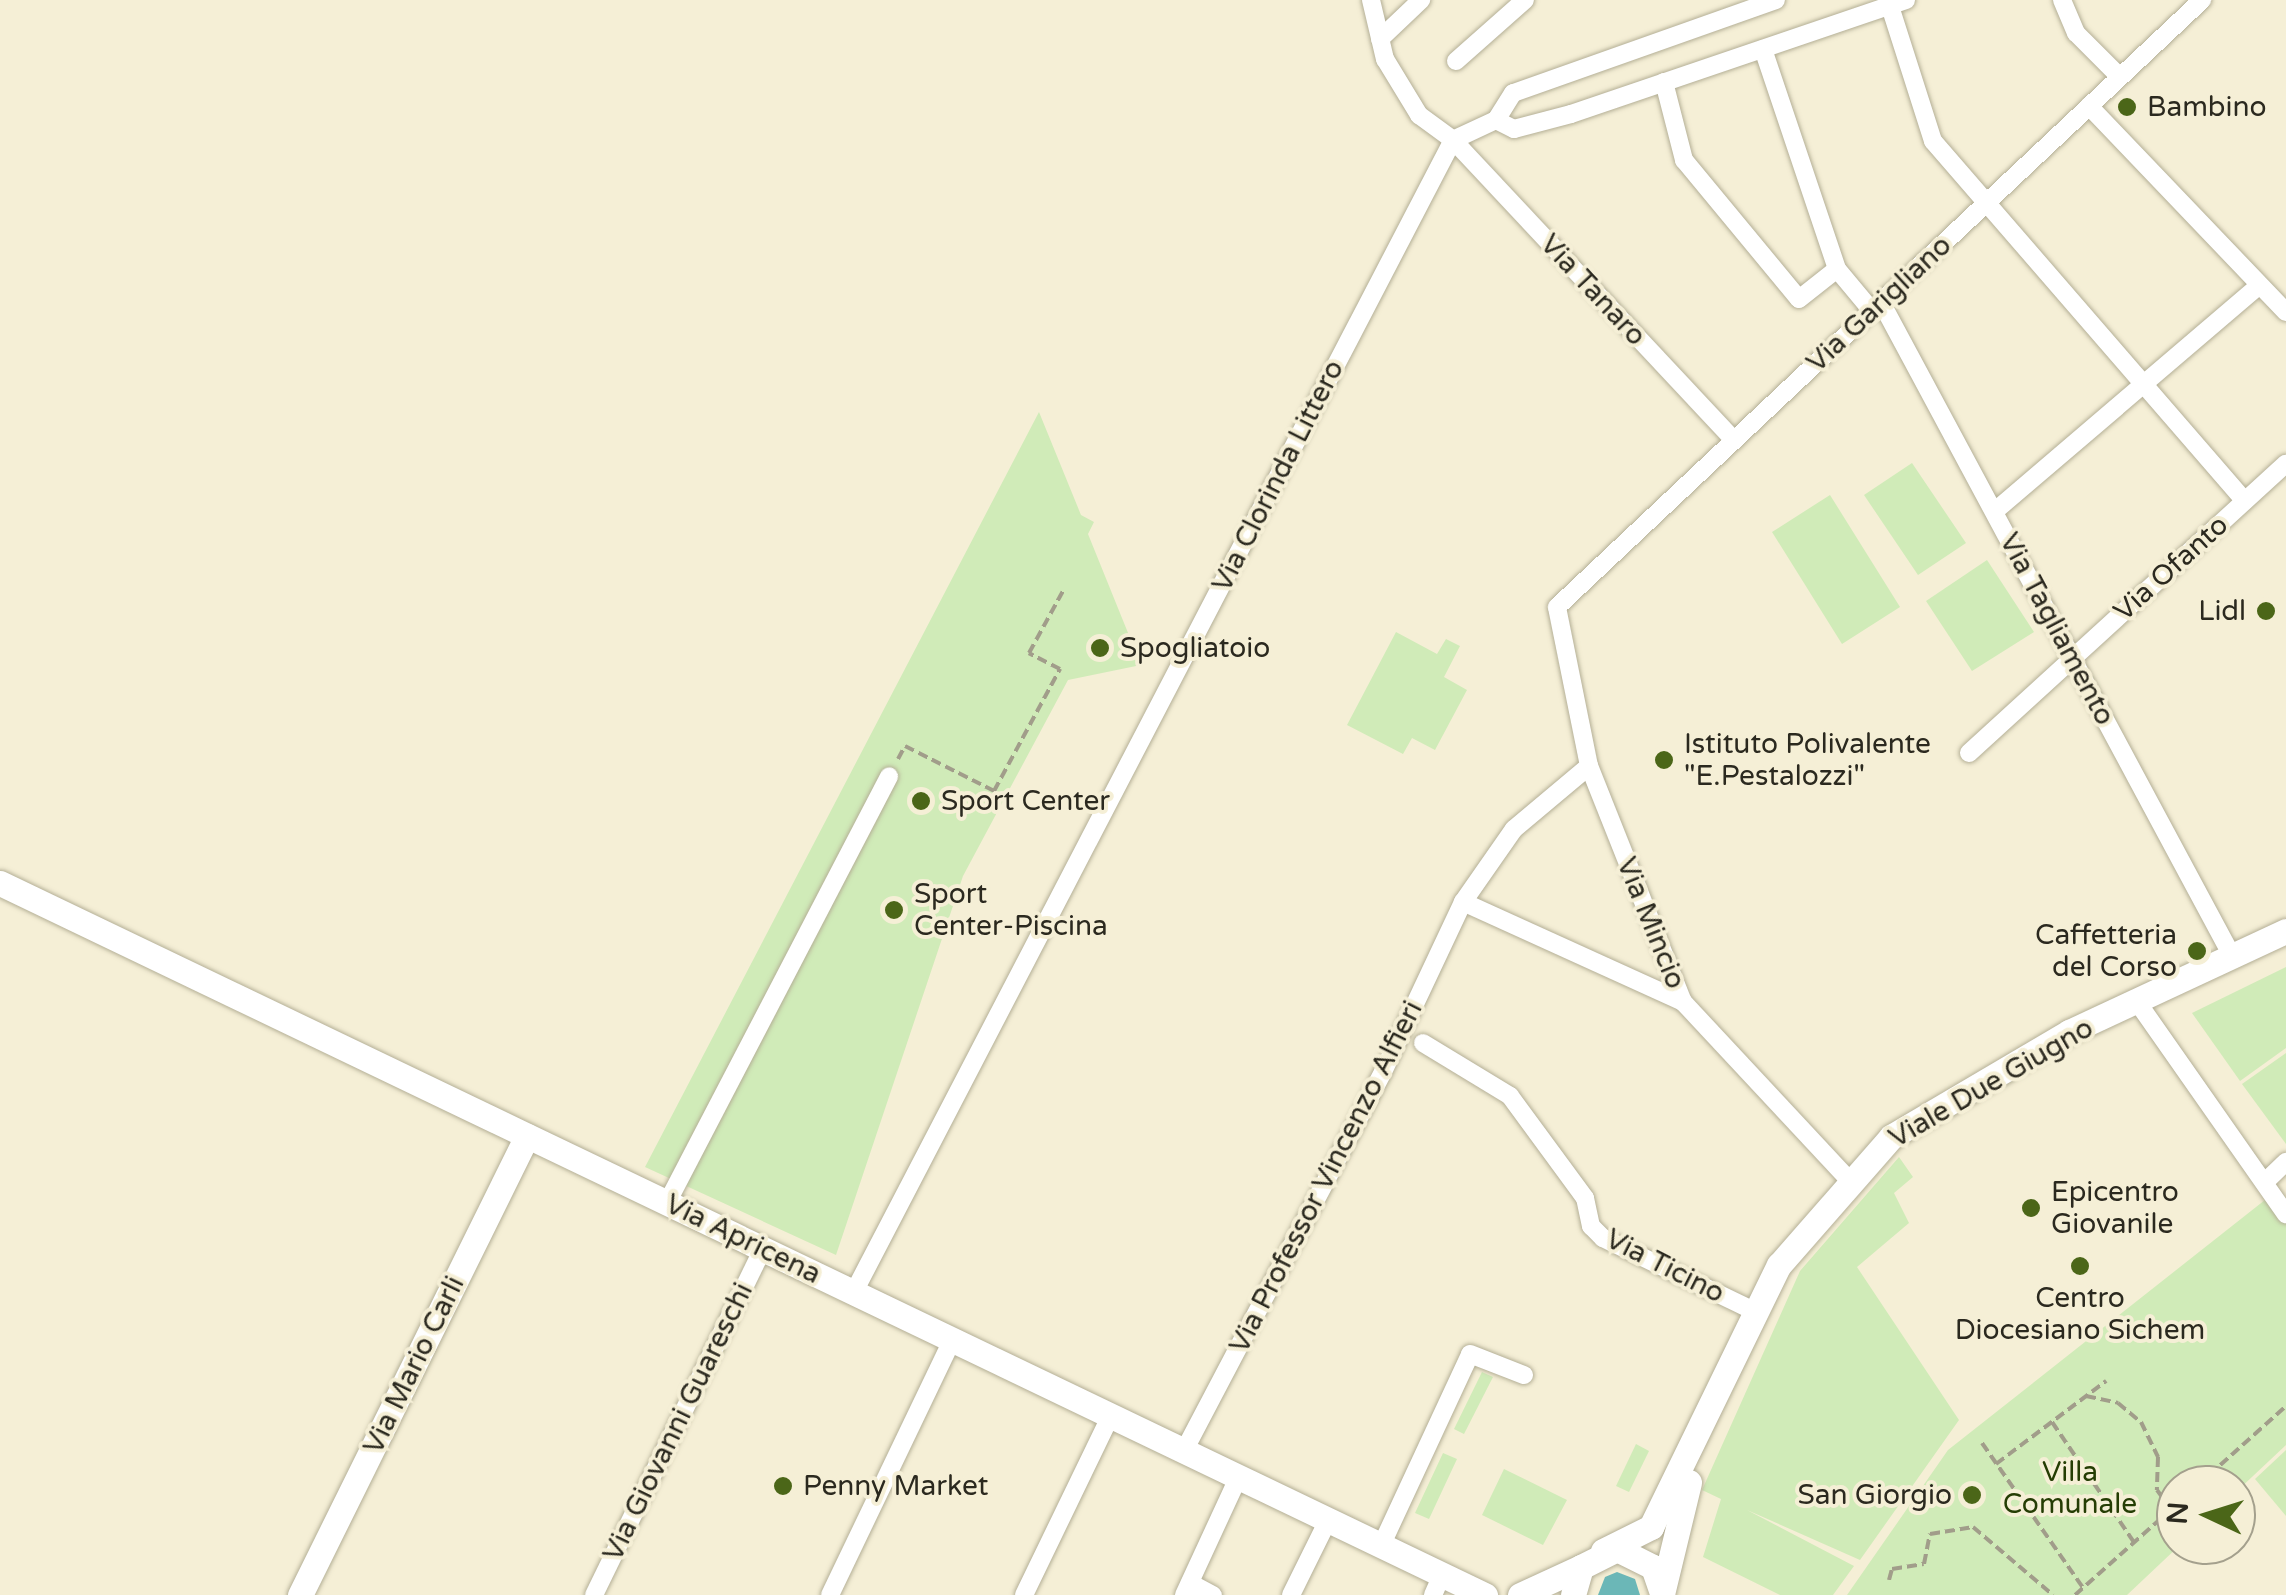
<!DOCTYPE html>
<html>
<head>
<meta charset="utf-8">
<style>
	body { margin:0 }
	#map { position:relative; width:2286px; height:1595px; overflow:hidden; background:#f5efd6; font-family:"Varela Round",sans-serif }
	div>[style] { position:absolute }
	.green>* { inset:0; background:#d0ebb8 }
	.water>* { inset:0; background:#6bb7b7 }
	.path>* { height:4px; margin-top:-2px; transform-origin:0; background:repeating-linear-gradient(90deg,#a19d8a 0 10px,transparent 0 15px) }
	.roads { filter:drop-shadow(0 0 2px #b4af96) drop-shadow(0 0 2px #b4af96) }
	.street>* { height:18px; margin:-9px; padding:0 9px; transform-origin:9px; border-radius:9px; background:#fff }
	.secondary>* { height:25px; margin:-12.5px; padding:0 12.5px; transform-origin:12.5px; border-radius:12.5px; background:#fff }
	.dots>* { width:28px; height:28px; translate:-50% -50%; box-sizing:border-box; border:5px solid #f5efd6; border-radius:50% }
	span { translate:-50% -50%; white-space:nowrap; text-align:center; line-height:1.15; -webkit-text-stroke:8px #f5efd6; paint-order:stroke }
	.poi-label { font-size:28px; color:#2b291f }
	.left { translate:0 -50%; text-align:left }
	.right { translate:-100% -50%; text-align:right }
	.street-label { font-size:28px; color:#2b291f }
	.park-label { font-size:28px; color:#253d04 }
	.north { position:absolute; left:2156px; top:1465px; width:100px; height:100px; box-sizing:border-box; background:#f5efd6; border:2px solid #a4a08d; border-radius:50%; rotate:274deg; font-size:28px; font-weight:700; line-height:40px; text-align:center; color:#2b291f }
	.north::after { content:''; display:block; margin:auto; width:35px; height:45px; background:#4b6618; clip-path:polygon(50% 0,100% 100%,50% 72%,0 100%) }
</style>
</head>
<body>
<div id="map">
	<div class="green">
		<div style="clip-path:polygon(1039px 412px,1081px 515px,1094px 522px,1088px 534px,1141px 665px,1068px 680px,963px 876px,836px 1255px,645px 1167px)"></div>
		<div style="clip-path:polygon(1912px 463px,1966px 543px,1918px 575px,1864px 495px)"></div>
		<div style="clip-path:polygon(1830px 495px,1900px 607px,1842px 644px,1772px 532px)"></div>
		<div style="clip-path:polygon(1987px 560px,2034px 632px,1972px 671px,1926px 601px)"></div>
		<div style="clip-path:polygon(1396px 632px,1437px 654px,1446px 639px,1460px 646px,1444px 677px,1467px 690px,1435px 750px,1412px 738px,1403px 754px,1347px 725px)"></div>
		<div style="clip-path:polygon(2286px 967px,2286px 1048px,2240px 1081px,2192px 1013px)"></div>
		<div style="clip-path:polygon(2286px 1053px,2286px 1144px,2242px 1084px)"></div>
		<div style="clip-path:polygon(1899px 1157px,1913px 1177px,1894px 1193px,1909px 1223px,1857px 1267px,1959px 1420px,1860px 1560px,1747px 1510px,1854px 1566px,1833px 1595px,1780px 1595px,1703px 1557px,1721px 1499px,1702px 1490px,1800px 1271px)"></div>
		<div style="clip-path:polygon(2270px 1196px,2286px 1220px,2286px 1445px,2236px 1492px,2236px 1485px,2176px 1485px,2180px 1545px,2127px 1595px,1847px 1595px,1948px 1450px)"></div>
		<div style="clip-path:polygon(1482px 1372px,1493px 1377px,1464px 1434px,1454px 1429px)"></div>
		<div style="clip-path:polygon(1636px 1444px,1649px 1451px,1629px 1492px,1616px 1486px)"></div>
		<div style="clip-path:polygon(2286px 1450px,2286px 1516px,2255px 1479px)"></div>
		<div style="clip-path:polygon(1443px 1453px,1457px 1459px,1429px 1519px,1415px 1513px)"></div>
		<div style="clip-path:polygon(1504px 1469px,1567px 1500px,1543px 1545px,1482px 1515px)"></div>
	</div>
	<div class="water">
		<div style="clip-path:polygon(1617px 1572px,1635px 1579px,1640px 1595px,1598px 1595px,1605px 1577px)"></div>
	</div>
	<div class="path">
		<div style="left:898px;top:759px;width:15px;rotate:-62deg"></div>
		<div style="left:905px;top:746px;width:100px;rotate:26.8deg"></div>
		<div style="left:994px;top:791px;width:139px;rotate:-61.6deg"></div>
		<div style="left:1060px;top:669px;width:35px;rotate:-153deg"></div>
		<div style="left:1029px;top:653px;width:73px;rotate:-61.3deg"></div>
		<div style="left:2086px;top:1396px;width:33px;rotate:12deg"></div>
		<div style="left:2118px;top:1403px;width:30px;rotate:40deg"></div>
		<div style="left:2141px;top:1422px;width:39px;rotate:64deg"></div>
		<div style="left:2158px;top:1457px;width:33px;rotate:92deg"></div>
		<div style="left:2157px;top:1490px;width:24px;rotate:54deg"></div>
		<div style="left:2052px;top:1422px;width:145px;rotate:55.7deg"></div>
		<div style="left:1982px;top:1443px;width:177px;rotate:55.1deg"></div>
		<div style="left:1996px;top:1464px;width:138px;rotate:-37deg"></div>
		<div style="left:2198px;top:1485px;width:118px;rotate:-41.9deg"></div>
		<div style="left:1889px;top:1580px;width:11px;rotate:-75deg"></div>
		<div style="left:1892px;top:1569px;width:32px;rotate:-9deg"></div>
		<div style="left:1924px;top:1564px;width:31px;rotate:-79deg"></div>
		<div style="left:1930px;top:1534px;width:44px;rotate:-9.2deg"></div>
		<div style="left:1973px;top:1527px;width:105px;rotate:40.4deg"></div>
		<div style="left:2075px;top:1595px;width:135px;rotate:-41.7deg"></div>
	</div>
	<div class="roads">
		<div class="street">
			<div style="left:1371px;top:0;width:61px;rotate:76.7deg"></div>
			<div style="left:1385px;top:59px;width:66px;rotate:58.7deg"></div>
			<div style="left:1419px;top:115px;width:42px;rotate:36.3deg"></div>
			<div style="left:1453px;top:140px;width:411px;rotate:46.9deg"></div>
			<div style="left:1776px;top:0;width:279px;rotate:160.5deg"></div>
			<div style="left:1513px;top:93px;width:32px;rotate:122deg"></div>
			<div style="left:1496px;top:120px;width:20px;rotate:27deg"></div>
			<div style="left:1514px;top:129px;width:59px;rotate:-14.7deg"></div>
			<div style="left:1571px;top:114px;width:354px;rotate:-18.8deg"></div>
			<div style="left:1888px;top:0;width:148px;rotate:72.3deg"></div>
			<div style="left:1933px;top:141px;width:476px;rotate:49.1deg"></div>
			<div style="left:2062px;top:0;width:36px;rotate:67deg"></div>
			<div style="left:2076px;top:33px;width:62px;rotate:45deg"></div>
			<div style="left:1380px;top:39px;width:57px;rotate:-43.6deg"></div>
			<div style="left:1763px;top:49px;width:232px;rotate:71.4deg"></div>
			<div style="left:1837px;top:269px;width:55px;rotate:50.2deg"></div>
			<div style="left:1456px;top:61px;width:92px;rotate:-41.5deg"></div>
			<div style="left:1664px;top:82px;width:81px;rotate:75.6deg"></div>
			<div style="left:1684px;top:160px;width:180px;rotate:50.4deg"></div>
			<div style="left:1799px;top:299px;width:48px;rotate:-38.3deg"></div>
			<div style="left:2089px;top:106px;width:285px;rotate:46.3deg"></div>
			<div style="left:1453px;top:140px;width:47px;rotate:-24.9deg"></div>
			<div style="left:1881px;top:302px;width:742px;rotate:61.78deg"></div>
			<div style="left:1995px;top:511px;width:348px;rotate:-40.5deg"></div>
			<div style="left:1969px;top:753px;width:429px;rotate:-42.4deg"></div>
			<div style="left:1463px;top:902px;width:242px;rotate:24.4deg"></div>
			<div style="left:2138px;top:1003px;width:258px;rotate:55deg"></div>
			<div style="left:1423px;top:1043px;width:102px;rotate:31.3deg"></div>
			<div style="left:1510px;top:1096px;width:127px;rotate:53.7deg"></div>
			<div style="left:1585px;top:1198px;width:29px;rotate:78deg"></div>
			<div style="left:1591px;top:1226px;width:17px;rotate:45deg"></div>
			<div style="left:1603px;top:1238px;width:170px;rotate:25.8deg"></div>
			<div style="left:1851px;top:1182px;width:246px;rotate:-133deg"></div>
			<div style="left:1683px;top:1002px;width:254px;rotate:-111.7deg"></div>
			<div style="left:1589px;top:766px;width:162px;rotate:-101.4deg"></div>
			<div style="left:1557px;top:607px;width:886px;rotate:-43.26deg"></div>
			<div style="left:2265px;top:1182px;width:29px;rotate:-44deg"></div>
			<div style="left:667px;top:1203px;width:481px;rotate:-62.5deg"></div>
			<div style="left:854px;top:1292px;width:1298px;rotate:-62.53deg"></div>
			<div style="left:1185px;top:1449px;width:426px;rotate:-62.3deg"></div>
			<div style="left:1383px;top:1072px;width:188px;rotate:-64.8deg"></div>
			<div style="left:1463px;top:902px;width:89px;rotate:-55.1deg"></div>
			<div style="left:1514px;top:829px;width:98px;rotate:-40deg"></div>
			<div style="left:1382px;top:1544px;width:209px;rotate:-65.1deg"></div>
			<div style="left:1470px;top:1354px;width:58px;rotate:21.3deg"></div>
			<div style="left:1190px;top:1583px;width:26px;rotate:28deg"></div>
			<div style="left:594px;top:1595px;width:385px;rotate:-64deg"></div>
			<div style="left:830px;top:1595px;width:283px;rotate:-64.4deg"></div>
			<div style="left:1024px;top:1595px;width:200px;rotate:-64.2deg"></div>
			<div style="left:1184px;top:1595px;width:131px;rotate:-65.2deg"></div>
			<div style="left:1291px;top:1595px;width:84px;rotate:-63.7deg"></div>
			<div style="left:1433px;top:1595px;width:22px;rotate:-66deg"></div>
		</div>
		<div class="secondary">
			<div style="left:0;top:883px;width:1647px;rotate:25.62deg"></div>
			<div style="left:1603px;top:1551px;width:54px;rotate:-26.6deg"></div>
			<div style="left:1651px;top:1527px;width:292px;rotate:-64deg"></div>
			<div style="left:1779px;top:1265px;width:170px;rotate:-48.8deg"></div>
			<div style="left:1891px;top:1137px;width:207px;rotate:-30.5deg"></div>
			<div style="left:2069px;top:1032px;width:239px;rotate:-25deg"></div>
			<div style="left:1662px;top:1594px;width:115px;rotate:-76.4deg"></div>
			<div style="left:300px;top:1595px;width:512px;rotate:-63.69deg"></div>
			<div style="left:1520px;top:1595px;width:67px;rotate:-24.7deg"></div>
			<div style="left:1573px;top:1595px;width:29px;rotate:-74deg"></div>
			<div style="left:1581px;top:1567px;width:40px;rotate:-26.6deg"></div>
			<div style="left:1617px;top:1549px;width:40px;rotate:26.6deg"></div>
			<div style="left:1653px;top:1567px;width:28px;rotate:71deg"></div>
		</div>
	</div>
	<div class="dots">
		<div style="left:2127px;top:107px;background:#4b6618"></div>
		<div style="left:2266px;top:611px;background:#4b6618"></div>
		<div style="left:1100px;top:648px;background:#4b6618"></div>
		<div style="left:1664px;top:760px;background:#4b6618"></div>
		<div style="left:921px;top:801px;background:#4b6618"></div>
		<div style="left:894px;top:910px;background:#4b6618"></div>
		<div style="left:2197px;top:951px;background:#4b6618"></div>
		<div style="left:2031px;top:1208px;background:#4b6618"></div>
		<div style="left:2080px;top:1266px;background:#4b6618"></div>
		<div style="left:783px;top:1486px;background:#4b6618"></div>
		<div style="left:1972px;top:1495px;background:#4b6618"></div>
	</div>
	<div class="poi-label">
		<span class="left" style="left:2147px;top:107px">Bambino</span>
		<span class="right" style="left:2246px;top:611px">Lidl</span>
		<span class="left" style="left:1120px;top:648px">Spogliatoio</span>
		<span class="left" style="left:1684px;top:760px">Istituto Polivalente<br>"E.Pestalozzi"</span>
		<span class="left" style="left:941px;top:801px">Sport Center</span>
		<span class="left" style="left:914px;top:910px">Sport<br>Center-Piscina</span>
		<span class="right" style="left:2177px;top:951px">Caffetteria<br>del Corso</span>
		<span class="left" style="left:2051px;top:1208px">Epicentro<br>Giovanile</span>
		<span style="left:2080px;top:1314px">Centro<br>Diocesiano Sichem</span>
		<span class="left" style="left:803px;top:1486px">Penny Market</span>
		<span class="right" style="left:1952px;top:1495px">San Giorgio</span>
	</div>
	<div class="street-label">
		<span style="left:1593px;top:290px;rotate:47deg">Via Tanaro</span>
		<span style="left:1879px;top:304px;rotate:-43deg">Via Garigliano</span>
		<span style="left:1278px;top:476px;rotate:-63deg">Via Clorinda Littero</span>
		<span style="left:2171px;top:568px;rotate:-42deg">Via Ofanto</span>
		<span style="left:2057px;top:629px;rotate:62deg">Via Tagliamento</span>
		<span style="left:1651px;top:923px;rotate:68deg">Via Mincio</span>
		<span style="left:1991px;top:1083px;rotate:-30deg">Viale Due Giugno</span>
		<span style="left:1326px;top:1177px;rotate:-63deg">Via Professor Vincenzo Alfieri</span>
		<span style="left:743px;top:1239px;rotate:26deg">Via Apricena</span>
		<span style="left:1665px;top:1266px;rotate:27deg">Via Ticino</span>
		<span style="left:414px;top:1365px;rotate:-64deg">Via Mario Carli</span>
		<span style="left:678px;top:1422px;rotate:-64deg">Via Giovanni Guareschi</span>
	</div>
	<div class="park-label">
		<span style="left:2070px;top:1488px">Villa<br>Comunale</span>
	</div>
	<div class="north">N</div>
</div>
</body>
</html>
